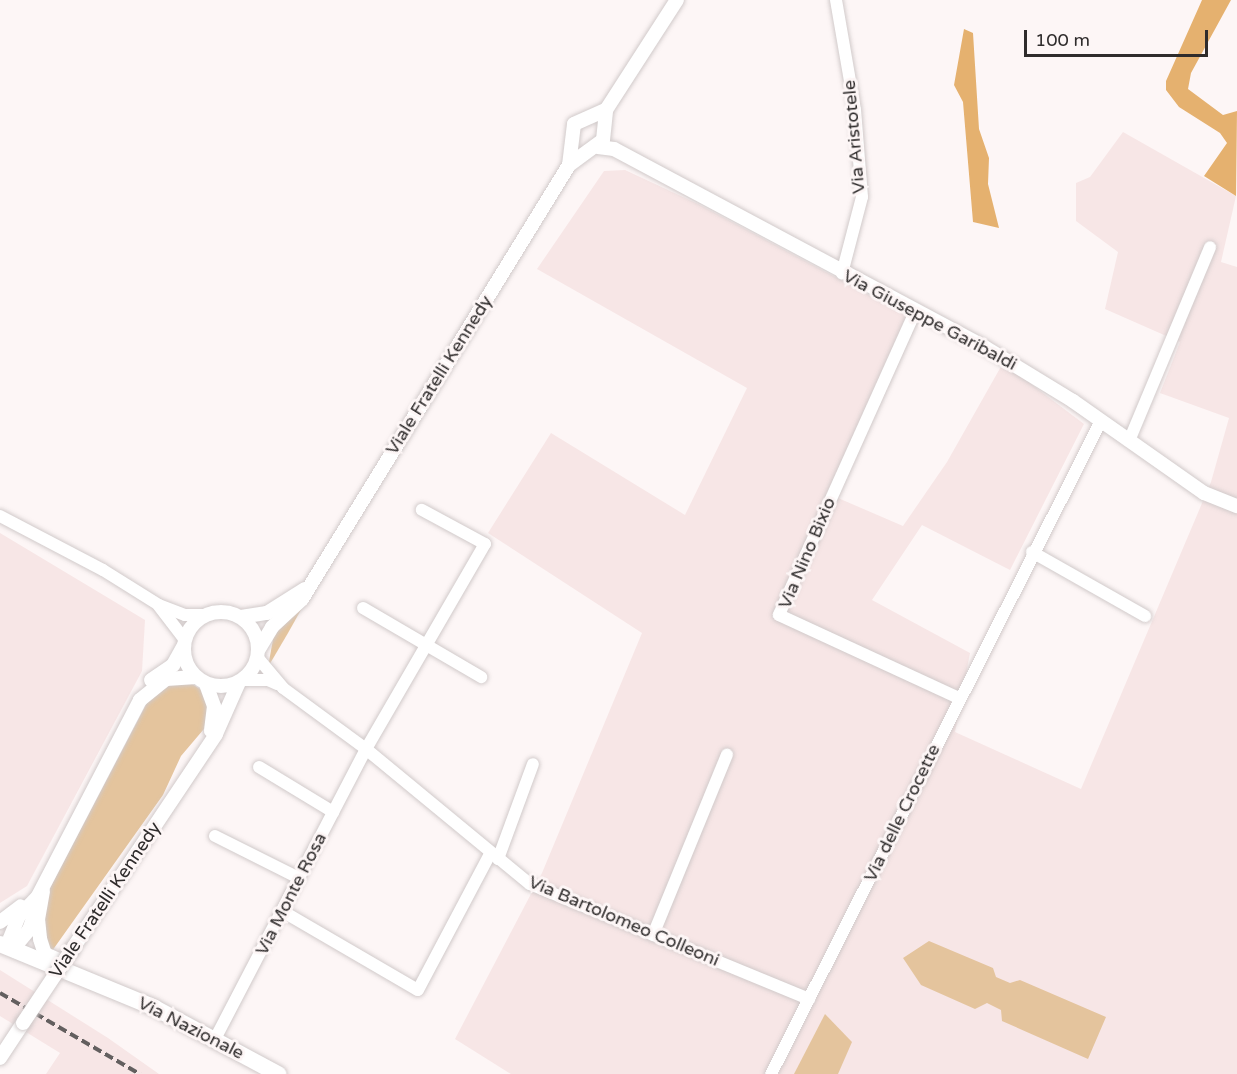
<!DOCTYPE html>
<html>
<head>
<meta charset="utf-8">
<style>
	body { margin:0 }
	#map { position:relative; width:1237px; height:1074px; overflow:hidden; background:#fdf6f6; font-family:"Varela Round",sans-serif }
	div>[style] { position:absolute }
	.built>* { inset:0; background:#f7e6e6 }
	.green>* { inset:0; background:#e4c49d }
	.forest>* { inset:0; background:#e5b16f }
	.roads { filter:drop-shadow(0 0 2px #d1caca) drop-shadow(0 0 2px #d1caca) }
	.minor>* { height:12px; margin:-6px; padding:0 6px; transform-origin:6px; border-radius:6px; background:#fff }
	.tertiary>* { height:14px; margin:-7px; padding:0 7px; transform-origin:7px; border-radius:7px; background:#fff }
	.tertiary>.ring { margin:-7px; padding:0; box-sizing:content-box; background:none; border:14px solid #fff; border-radius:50% }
	.secondary>* { height:16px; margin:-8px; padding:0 8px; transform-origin:8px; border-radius:8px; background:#fff }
	.rail>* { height:4px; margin-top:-2px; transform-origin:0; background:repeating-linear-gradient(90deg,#635f5f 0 9px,transparent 0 13.5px) }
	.bridges { filter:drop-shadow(0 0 2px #d1caca) drop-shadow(0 0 2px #d1caca) }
	.tertiary-bridge>* { height:14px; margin:-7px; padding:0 7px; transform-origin:7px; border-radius:7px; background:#fff }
	span { translate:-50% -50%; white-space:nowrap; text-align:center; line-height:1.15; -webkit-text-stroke:6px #fdf6f6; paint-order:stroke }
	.street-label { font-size:18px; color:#2f2c2c }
	.scale { position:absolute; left:1024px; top:30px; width:184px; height:27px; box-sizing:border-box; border:3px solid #2f2c2c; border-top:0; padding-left:8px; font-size:18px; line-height:21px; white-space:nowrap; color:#2f2c2c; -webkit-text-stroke:4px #fdf6f6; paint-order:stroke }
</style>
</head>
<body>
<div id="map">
	<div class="built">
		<div style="clip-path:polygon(1123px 132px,1236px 196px,1221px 262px,1237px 267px,1237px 1074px,511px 1074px,455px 1039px,542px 873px,642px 633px,488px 533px,551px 433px,685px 515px,747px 388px,537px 269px,604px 171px,625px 170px,698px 204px,918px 321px,838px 498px,903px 526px,947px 462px,1003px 363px,1084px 424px,1010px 570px,922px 525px,872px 600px,970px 653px,955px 732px,1081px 789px,1211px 482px,1229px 418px,1160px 393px,1180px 342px,1105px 309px,1118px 252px,1076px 221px,1076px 183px,1090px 177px)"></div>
		<div style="clip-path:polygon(0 533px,145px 620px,142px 671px,27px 886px,0 903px)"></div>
		<div style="clip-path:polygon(0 970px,108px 1038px,159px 1074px,46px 1074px,60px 1053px,0 1016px)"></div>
	</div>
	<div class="green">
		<div style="clip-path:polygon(302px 608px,288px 633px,268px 667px,274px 634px)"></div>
		<div style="clip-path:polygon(189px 682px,203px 691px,209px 704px,209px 723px,181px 756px,163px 795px,52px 951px,44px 938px,42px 924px,49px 890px,148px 701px,162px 686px)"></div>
		<div style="clip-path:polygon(929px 941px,993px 968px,996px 977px,1010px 983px,1020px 980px,1106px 1017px,1088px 1059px,1002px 1021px,1001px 1010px,987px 1003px,975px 1009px,921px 985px,903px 958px)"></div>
		<div style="clip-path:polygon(825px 1014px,852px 1042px,838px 1074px,794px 1074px)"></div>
	</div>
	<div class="forest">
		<div style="clip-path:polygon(1202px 0,1231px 0,1191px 73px,1188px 89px,1223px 115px,1237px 111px,1236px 196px,1204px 176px,1227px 143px,1220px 133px,1179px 107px,1166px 90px,1166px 81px)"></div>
		<div style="clip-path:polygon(964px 29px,973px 33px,979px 129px,989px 158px,988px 184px,999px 228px,973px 222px,963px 102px,954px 85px)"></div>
	</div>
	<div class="roads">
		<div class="minor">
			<div style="left:836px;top:0;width:112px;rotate:80.2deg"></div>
			<div style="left:855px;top:110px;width:87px;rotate:85.4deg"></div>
			<div style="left:862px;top:197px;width:79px;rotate:104.7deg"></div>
			<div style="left:915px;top:312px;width:332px;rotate:114.2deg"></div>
			<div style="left:779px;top:615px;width:198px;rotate:24.8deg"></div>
			<div style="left:1129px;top:441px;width:210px;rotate:-67.3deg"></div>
			<div style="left:0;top:516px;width:116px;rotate:27.7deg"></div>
			<div style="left:103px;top:570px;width:66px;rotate:32deg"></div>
			<div style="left:159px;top:605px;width:28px;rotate:21deg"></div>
			<div style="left:185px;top:615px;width:20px"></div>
			<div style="left:1032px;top:552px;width:130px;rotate:29.5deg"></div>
			<div style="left:159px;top:606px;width:43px;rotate:52.6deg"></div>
			<div style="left:363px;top:608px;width:137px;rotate:30.3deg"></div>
			<div style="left:258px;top:658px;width:39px;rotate:50deg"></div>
			<div style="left:283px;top:688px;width:103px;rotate:36.3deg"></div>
			<div style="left:366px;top:749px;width:212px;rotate:39.5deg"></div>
			<div style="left:530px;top:884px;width:302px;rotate:22.4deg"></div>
			<div style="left:243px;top:680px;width:25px"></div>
			<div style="left:268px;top:680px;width:10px;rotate:24deg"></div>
			<div style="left:259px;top:767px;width:87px;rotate:31.3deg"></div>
			<div style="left:215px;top:836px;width:94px;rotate:26.6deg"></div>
			<div style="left:498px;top:859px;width:101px;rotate:-69.8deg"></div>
			<div style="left:282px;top:911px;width:157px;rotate:30.2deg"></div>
			<div style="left:418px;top:990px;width:154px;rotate:-62.1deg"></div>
			<div style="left:653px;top:935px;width:195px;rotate:-67.7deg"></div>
			<div style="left:215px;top:1039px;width:327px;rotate:-62.5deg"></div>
			<div style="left:366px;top:749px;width:237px;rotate:-59.9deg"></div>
			<div style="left:485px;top:544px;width:72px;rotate:-151.6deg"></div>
			<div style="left:771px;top:1074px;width:732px;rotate:-63.19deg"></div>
		</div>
		<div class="tertiary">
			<div style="left:598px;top:147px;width:16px;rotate:7deg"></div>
			<div style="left:614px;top:149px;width:418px;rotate:28.1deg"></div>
			<div style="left:983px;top:346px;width:105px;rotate:31.4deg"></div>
			<div style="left:1073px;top:401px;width:160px;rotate:35.1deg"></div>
			<div style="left:1204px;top:493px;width:35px;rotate:22deg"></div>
			<div style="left:569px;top:165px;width:41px;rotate:-83deg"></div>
			<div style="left:574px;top:124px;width:35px;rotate:-24deg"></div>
			<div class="ring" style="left:184px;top:612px;width:60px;height:60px"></div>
			<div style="left:241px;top:617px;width:26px;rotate:-9deg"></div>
			<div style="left:267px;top:613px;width:45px;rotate:-32.3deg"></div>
			<div style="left:259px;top:649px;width:26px;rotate:-59deg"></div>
			<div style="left:272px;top:627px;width:41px;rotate:-43deg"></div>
			<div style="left:302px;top:599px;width:510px;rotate:-58.4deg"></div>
			<div style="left:569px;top:165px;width:42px;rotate:-36.3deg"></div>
			<div style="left:603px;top:140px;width:30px;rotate:-84deg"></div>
			<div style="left:606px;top:110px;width:131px;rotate:-57.2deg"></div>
			<div style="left:151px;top:680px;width:27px;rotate:-34deg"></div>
			<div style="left:173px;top:665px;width:23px;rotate:-61deg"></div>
			<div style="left:206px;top:684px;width:23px;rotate:70deg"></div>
			<div style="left:214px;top:706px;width:25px;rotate:97deg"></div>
			<div style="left:43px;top:891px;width:28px;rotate:100deg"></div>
			<div style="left:38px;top:919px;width:20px;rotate:84deg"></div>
			<div style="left:40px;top:939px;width:16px;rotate:72deg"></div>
			<div style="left:45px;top:954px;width:15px;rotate:23deg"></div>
			<div style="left:0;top:922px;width:26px;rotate:-37deg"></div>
			<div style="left:13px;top:949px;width:11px;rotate:-105deg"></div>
			<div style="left:10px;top:938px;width:24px;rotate:-68deg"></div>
			<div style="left:19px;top:916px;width:28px;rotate:-46deg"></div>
			<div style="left:38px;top:896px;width:221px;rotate:-62.5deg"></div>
			<div style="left:140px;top:700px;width:33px;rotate:-39deg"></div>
			<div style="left:166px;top:679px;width:30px;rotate:-4deg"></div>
			<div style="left:13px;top:949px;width:25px;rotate:-50deg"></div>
			<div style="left:29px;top:930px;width:18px;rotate:-71deg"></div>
			<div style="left:71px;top:951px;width:261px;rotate:-56.2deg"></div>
			<div style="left:216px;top:734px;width:57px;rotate:-66.1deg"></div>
			<div style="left:0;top:1058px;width:42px;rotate:-56.7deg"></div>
		</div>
		<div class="secondary">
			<div style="left:0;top:944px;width:168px;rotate:22.4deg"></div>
			<div style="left:155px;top:1008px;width:140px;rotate:28.2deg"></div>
		</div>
	</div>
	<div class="rail">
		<div style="left:0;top:993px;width:162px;rotate:30.1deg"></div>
	</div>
	<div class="bridges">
		<div class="tertiary-bridge">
			<div style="left:23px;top:1023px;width:87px;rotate:-56.3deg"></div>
		</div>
	</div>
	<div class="street-label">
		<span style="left:854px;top:137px;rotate:-95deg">Via Aristotele</span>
		<span style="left:930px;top:320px;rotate:28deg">Via Giuseppe Garibaldi</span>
		<span style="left:439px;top:375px;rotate:-58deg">Viale Fratelli Kennedy</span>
		<span style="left:807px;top:553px;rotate:-67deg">Via Nino Bixio</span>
		<span style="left:902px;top:813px;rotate:-64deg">Via delle Crocette</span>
		<span style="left:291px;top:894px;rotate:-63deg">Via Monte Rosa</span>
		<span style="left:105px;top:900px;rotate:-56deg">Viale Fratelli Kennedy</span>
		<span style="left:624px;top:921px;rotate:23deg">Via Bartolomeo Colleoni</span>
		<span style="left:191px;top:1028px;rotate:27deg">Via Nazionale</span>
	</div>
	<div class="scale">100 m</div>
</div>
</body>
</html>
